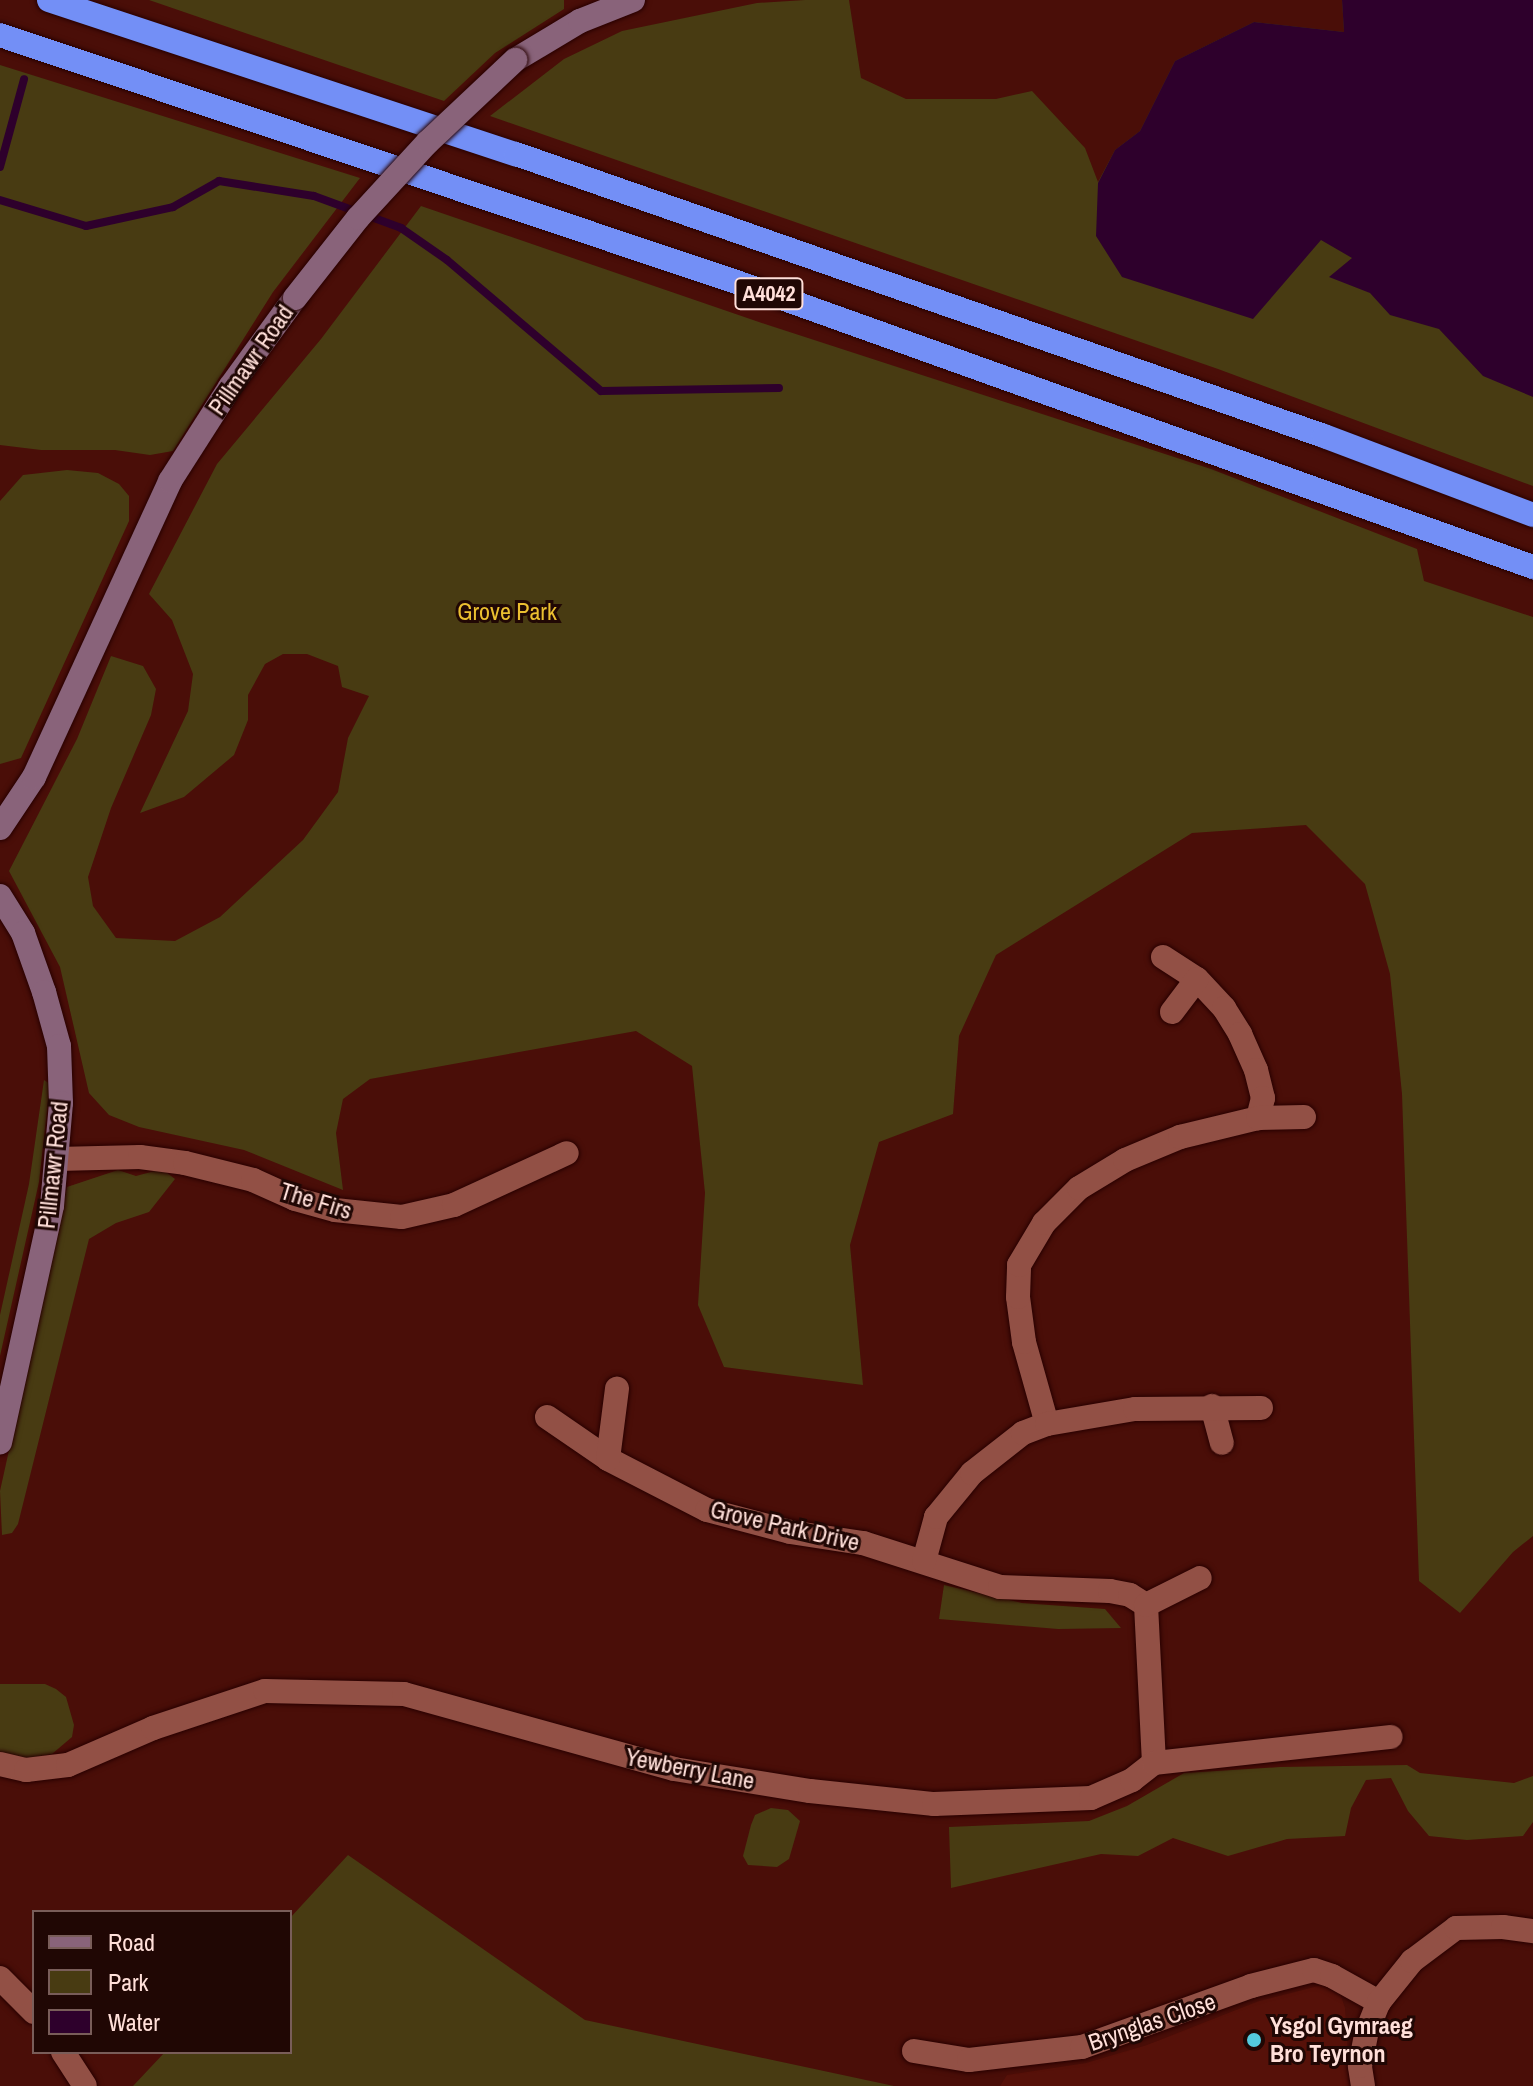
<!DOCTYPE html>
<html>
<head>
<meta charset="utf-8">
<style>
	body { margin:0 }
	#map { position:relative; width:1533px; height:2086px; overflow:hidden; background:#4a0e08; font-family:"Archivo Narrow",sans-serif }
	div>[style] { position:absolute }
	.built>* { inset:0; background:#561109 }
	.green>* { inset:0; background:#483b12 }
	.water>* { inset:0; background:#2e002c }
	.stream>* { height:8px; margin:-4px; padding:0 4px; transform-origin:4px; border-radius:4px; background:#2e002c }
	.roads { filter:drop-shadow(0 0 2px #280000) drop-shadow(0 0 2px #280000) }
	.street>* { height:24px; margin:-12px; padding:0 12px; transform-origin:12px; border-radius:12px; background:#925045 }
	.secondary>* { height:24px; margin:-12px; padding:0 12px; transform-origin:12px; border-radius:12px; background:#89637a }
	.highway>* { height:24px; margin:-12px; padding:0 12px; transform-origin:12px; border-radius:12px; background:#738ff6 }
	.bridges { filter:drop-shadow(0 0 2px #280000) drop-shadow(0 0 2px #280000) }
	.secondary-bridge>* { height:24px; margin:-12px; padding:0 12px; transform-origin:12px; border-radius:12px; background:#89637a }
	.dots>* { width:22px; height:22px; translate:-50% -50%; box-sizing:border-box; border:4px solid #200704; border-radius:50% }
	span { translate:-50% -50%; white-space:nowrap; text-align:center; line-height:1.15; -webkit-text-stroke:6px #200704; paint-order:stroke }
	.shield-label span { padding:2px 6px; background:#200704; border:2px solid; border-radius:6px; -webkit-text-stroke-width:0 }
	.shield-label { font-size:22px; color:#ffdfd9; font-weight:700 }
	.street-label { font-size:24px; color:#ffdfd9 }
	.park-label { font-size:24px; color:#ebbf30 }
	.poi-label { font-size:24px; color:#ffdfd9; font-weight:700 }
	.left { translate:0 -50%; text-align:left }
	.legend { position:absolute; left:32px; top:1910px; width:260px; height:144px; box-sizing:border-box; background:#200704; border:2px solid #795d59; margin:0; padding:10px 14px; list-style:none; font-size:24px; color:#ffdfd9 }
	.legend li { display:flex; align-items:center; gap:16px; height:40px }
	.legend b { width:40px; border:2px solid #795d59 }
</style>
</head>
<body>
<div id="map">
	<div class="built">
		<div style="clip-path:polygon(1322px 1985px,1340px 1993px,1345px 2008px,1350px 2086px,1000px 2086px,1007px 2075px,1086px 2063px,1147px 2045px,1259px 2001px)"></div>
	</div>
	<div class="green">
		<div style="clip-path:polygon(149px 0,564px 0,564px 9px,495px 53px,444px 101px)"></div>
		<div style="clip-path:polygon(805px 0,849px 0,861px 78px,906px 99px,996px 99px,1032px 91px,1085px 148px,1098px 182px,1115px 150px,1140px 131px,1175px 61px,1254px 22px,1344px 32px,1342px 0,1376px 0,1331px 245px,1533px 360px,1533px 486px,1218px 369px,490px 116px,564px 59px,622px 31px,757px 3px)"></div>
		<div style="clip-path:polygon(0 65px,360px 178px,273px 292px,173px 451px,150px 455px,115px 450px,41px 450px,0 445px)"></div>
		<div style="clip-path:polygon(421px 206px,768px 325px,1211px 469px,1417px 549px,1424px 581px,1533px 617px,1533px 1536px,1513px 1552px,1460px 1613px,1419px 1581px,1402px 1094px,1390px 974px,1365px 884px,1306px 825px,1192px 833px,996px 955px,959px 1036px,953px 1114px,879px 1142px,850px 1245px,863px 1385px,724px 1367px,698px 1305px,705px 1193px,692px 1066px,636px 1031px,370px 1079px,343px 1099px,336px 1133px,343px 1190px,244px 1150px,139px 1127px,109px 1115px,89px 1093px,60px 967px,9px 871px,77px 739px,111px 656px,143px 666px,156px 689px,151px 715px,111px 808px,88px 877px,93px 906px,116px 938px,175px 941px,220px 917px,303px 840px,338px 792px,348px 738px,369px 696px,342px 687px,338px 666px,307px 654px,283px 654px,265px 664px,248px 695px,248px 720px,234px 755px,184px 797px,140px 813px,188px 711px,193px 674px,172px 620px,149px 594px,217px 464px,321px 339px)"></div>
		<div style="clip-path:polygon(67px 470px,98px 473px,119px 484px,129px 496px,129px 521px,21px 758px,0 764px,0 501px,23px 475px)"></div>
		<div style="clip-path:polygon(44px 1080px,50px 1084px,39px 1182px,0 1356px,0 1315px,29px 1184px)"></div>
		<div style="clip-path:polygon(162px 1169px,175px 1179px,149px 1212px,116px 1223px,89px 1239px,18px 1524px,12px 1533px,2px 1535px,0 1491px,67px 1187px,118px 1170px,136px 1176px)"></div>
		<div style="clip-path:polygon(944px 1585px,1022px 1603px,1105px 1609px,1121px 1628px,1058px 1629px,939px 1619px)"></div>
		<div style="clip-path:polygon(0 1684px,45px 1684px,56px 1689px,66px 1697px,74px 1725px,72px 1737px,52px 1754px,24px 1759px,0 1752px)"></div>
		<div style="clip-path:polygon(1407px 1765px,1420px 1773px,1514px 1783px,1533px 1776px,1533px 1822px,1523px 1836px,1467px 1840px,1429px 1836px,1408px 1811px,1391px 1778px,1366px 1780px,1351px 1808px,1345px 1836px,1287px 1839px,1228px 1856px,1173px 1838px,1138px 1856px,1101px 1854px,951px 1888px,949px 1827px,1089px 1821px,1127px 1806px,1184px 1773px,1280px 1767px)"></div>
		<div style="clip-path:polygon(771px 1808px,788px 1810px,800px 1821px,789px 1859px,777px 1867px,748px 1865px,743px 1856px,751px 1825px,755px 1815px)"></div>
		<div style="clip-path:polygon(348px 1855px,585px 2020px,894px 2086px,133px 2086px,165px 2052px,290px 2052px,290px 1918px)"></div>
	</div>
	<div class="water">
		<div style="clip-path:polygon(1342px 0,1533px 0,1533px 397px,1483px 376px,1439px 329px,1390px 315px,1370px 293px,1329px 277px,1352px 258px,1321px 240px,1253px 319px,1122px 277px,1096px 236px,1098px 183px,1115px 150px,1140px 131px,1175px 61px,1254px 22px,1344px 32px)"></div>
	</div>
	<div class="stream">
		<div style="left:0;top:167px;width:91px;rotate:-74.7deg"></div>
		<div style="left:0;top:200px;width:90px;rotate:16.8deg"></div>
		<div style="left:86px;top:226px;width:89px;rotate:-12.3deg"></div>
		<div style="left:173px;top:207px;width:53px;rotate:-29.5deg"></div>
		<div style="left:219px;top:181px;width:96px;rotate:9deg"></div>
		<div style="left:314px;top:196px;width:93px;rotate:20.2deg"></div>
		<div style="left:401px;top:228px;width:56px;rotate:34.8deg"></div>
		<div style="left:447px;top:260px;width:202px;rotate:40.4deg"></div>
		<div style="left:601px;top:391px;width:178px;rotate:-1deg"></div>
	</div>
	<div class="roads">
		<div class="street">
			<div style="left:1163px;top:957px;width:40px;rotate:32.9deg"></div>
			<div style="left:1197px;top:979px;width:40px;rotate:47deg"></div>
			<div style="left:1224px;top:1008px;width:31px;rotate:58deg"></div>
			<div style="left:1240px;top:1034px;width:39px;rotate:66deg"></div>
			<div style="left:1256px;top:1070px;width:29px;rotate:76deg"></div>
			<div style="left:1263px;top:1098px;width:21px;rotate:104deg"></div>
			<div style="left:1172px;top:1012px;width:41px;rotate:-52.9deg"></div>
			<div style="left:57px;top:1159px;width:83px;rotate:-1.4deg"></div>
			<div style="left:140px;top:1157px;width:45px;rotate:7.6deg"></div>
			<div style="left:185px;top:1163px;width:70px;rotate:14deg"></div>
			<div style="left:253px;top:1180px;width:46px;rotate:24.3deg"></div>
			<div style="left:295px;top:1199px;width:41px;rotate:15.4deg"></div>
			<div style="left:335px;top:1210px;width:67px;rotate:6deg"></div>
			<div style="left:402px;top:1217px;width:53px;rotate:-13deg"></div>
			<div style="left:454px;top:1205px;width:124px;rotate:-24.7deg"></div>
			<div style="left:1212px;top:1406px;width:38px;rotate:75deg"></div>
			<div style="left:547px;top:1417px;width:74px;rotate:34.5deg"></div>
			<div style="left:608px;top:1459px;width:111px;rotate:27.3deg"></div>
			<div style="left:707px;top:1510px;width:86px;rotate:14.8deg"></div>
			<div style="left:790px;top:1532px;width:74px;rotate:8.6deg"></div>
			<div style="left:863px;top:1543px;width:144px;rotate:17.8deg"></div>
			<div style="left:1000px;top:1587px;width:110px;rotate:2.1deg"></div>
			<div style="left:1110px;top:1591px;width:20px;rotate:11deg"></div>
			<div style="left:1130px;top:1595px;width:19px;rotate:32deg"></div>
			<div style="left:1146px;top:1605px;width:158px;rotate:87.1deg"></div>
			<div style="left:1047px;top:1424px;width:85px;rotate:-105.7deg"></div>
			<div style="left:1024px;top:1342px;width:45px;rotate:-97.6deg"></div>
			<div style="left:1018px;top:1297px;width:32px;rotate:-88deg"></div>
			<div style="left:1019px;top:1265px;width:49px;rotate:-59.2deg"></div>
			<div style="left:1044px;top:1223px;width:49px;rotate:-45deg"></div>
			<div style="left:1079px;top:1188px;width:54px;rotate:-31.3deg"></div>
			<div style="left:1125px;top:1160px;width:60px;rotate:-22.7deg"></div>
			<div style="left:1180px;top:1137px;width:80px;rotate:-13.7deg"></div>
			<div style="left:1258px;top:1118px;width:46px;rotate:-1.2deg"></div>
			<div style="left:608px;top:1459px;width:71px;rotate:-82.7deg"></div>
			<div style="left:924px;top:1561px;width:46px;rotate:-74.7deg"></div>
			<div style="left:936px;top:1517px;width:57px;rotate:-50.7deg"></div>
			<div style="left:972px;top:1473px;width:65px;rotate:-38.1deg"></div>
			<div style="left:1023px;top:1433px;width:26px;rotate:-21deg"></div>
			<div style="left:1047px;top:1424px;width:89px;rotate:-9.7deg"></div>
			<div style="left:1135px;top:1409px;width:126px;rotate:-0.5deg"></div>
			<div style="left:1146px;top:1605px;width:60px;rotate:-26.6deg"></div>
			<div style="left:0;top:1764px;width:27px;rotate:13deg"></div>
			<div style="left:26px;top:1770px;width:42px;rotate:-6.8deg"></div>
			<div style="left:68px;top:1765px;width:93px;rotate:-23.5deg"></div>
			<div style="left:153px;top:1728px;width:118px;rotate:-18.3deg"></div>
			<div style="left:265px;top:1691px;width:139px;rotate:1.2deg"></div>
			<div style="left:404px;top:1694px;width:280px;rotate:15.5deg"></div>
			<div style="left:674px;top:1769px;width:138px;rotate:9.2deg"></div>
			<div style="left:810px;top:1791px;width:125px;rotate:6deg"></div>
			<div style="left:934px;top:1804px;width:157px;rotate:-2.2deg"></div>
			<div style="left:1091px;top:1798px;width:45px;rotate:-23.7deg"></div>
			<div style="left:1132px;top:1780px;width:28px;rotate:-38deg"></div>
			<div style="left:1154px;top:1763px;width:238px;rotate:-6.3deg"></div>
			<div style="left:0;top:1978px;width:48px;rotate:45deg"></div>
			<div style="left:914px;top:2051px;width:56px;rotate:9.3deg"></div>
			<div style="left:969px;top:2060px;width:114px;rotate:-6.6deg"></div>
			<div style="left:1082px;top:2047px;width:180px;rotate:-19.8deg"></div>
			<div style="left:1251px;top:1986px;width:65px;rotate:-14.3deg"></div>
			<div style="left:1314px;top:1970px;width:19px;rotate:18deg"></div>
			<div style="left:1332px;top:1976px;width:54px;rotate:29deg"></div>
			<div style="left:63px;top:2052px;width:40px;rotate:57.1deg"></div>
			<div style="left:1363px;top:2086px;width:20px;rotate:-99deg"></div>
			<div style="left:1360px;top:2066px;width:36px;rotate:-79deg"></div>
			<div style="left:1367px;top:2031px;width:31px;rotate:-68deg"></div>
			<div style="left:1379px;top:2002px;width:53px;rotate:-51.2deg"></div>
			<div style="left:1412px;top:1961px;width:55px;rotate:-36.9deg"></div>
			<div style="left:1456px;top:1928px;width:47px;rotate:-1.2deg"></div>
			<div style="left:1503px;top:1927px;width:30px;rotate:8deg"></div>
		</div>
		<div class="secondary">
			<div style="left:515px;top:60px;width:76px;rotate:-31deg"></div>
			<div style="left:580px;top:21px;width:57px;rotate:-21.6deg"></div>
			<div style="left:0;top:828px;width:61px;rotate:-56.3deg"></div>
			<div style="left:34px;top:777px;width:326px;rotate:-65.3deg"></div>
			<div style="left:170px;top:481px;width:112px;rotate:-57.4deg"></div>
			<div style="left:230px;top:387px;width:110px;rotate:-53.9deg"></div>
			<div style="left:0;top:896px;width:44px;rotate:58.1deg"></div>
			<div style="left:23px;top:933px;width:63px;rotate:70.4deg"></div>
			<div style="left:44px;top:992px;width:56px;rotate:74.5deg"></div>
			<div style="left:59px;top:1046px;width:57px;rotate:88deg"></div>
			<div style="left:61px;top:1103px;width:103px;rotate:95deg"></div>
			<div style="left:52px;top:1206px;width:242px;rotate:102.4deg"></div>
		</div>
		<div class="highway">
			<div style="left:49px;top:0;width:492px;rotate:18.3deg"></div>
			<div style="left:516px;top:154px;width:856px;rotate:19.24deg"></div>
			<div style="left:1324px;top:436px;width:223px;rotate:20.7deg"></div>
			<div style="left:0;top:35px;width:789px;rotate:18.55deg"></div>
			<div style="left:748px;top:286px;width:834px;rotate:19.7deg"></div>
		</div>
	</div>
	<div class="bridges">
		<div class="secondary-bridge">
			<div style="left:295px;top:298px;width:102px;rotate:-51.8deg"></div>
			<div style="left:358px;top:218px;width:103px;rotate:-47.4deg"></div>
			<div style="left:428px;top:142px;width:120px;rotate:-43.3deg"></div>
		</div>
	</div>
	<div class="dots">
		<div style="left:1254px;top:2040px;background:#54cade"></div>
	</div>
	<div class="shield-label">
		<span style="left:769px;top:294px">A4042</span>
	</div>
	<div class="street-label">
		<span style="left:251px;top:360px;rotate:-55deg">Pillmawr Road</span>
		<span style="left:53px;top:1165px;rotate:-84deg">Pillmawr Road</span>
		<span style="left:316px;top:1201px;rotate:17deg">The Firs</span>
		<span style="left:785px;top:1526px;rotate:13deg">Grove Park Drive</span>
		<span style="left:690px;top:1769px;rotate:11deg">Yewberry Lane</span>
		<span style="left:1152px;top:2022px;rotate:-19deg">Brynglas Close</span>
	</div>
	<div class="park-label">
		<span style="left:507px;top:612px">Grove Park</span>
	</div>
	<div class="poi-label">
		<span class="left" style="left:1270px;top:2040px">Ysgol Gymraeg<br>Bro Teyrnon</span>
	</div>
	<ul class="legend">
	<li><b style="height:10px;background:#89637a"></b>Road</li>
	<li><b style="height:22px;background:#483b12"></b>Park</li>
	<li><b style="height:22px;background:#2e002c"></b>Water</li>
	</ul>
</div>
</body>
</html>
